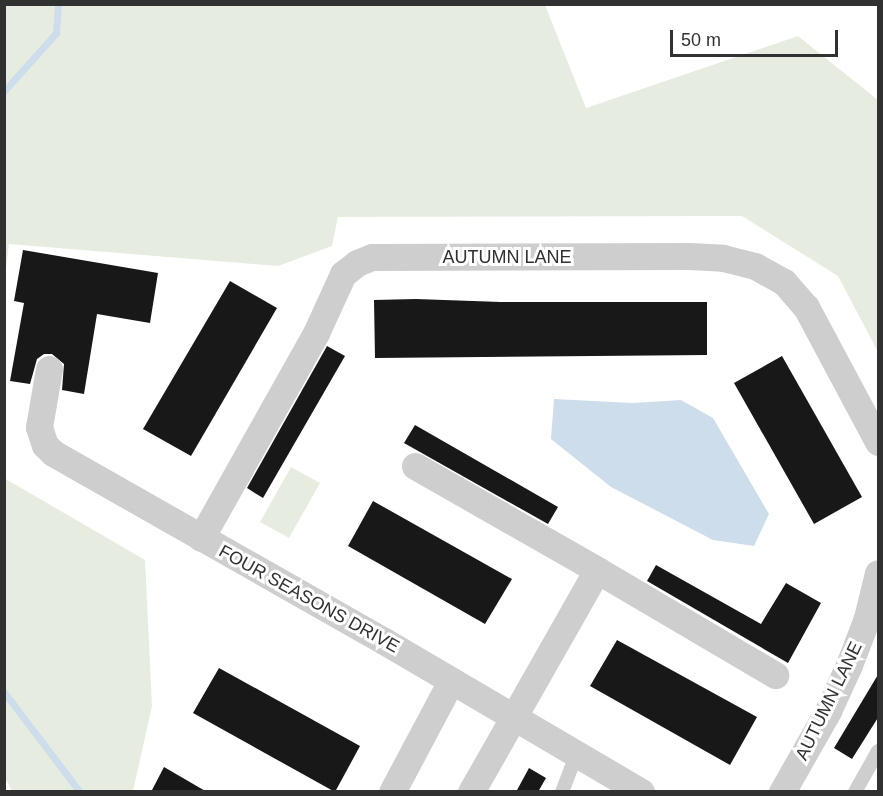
<!DOCTYPE html>
<html>
<head>
<meta charset="utf-8">
<style>
	body { margin:0 }
	#map { position:relative; width:883px; height:796px; overflow:hidden; background:#fff; font-family:Helvetica,sans-serif }
	div>[style] { position:absolute }
	.green>* { inset:0; background:#e6ede0 }
	.water>* { inset:0; background:#cdddec }
	.stream>* { height:7px; margin:-3.5px; padding:0 3.5px; transform-origin:3.5px; border-radius:3.5px; background:#cdddec }
	.building>* { inset:0; background:#181818 }
	.lane>* { height:14px; margin:-7px; padding:0 7px; transform-origin:7px; border-radius:7px; background:#cecece }
	.street>* { height:27px; margin:-13.5px; padding:0 13.5px; transform-origin:13.5px; border-radius:13.5px; background:#cecece }
	span { translate:-50% -50%; white-space:nowrap; text-align:center; line-height:1.15; -webkit-text-stroke:6px #fff; paint-order:stroke }
	.street-label { font-size:18px; color:#313131 }
	.frame { position:absolute; inset:0; border:6px solid #313131; pointer-events:none }
	.scale { position:absolute; left:670px; top:30px; width:168px; height:27px; box-sizing:border-box; border:3px solid #313131; border-top:0; padding-left:8px; font-size:18px; line-height:21px; white-space:nowrap; color:#313131; -webkit-text-stroke:4px #fff; paint-order:stroke }
</style>
</head>
<body>
<div id="map">
	<div class="green">
		<div style="clip-path:polygon(5px 4px,545px 5px,586px 108px,798px 36px,878px 100px,878px 352px,838px 276px,742px 216px,338px 217px,332px 246px,278px 266px,9px 244px,5px 276px)"></div>
		<div style="clip-path:polygon(291px 467px,320px 483px,289px 538px,260px 522px)"></div>
		<div style="clip-path:polygon(4px 478px,145px 560px,152px 706px,133px 791px,12px 791px,5px 778px)"></div>
	</div>
	<div class="water">
		<div style="clip-path:polygon(554px 399px,633px 403px,681px 400px,713px 418px,769px 514px,754px 546px,713px 540px,611px 487px,551px 439px)"></div>
	</div>
	<div class="stream">
		<div style="left:4px;top:91px;width:78px;rotate:-48.1deg"></div>
		<div style="left:56px;top:33px;width:29px;rotate:-86deg"></div>
		<div style="left:4px;top:692px;width:126px;rotate:52.8deg"></div>
	</div>
	<div class="building">
		<div style="clip-path:polygon(23px 250px,158px 273px,150px 323px,97px 314px,84px 394px,62px 390px,64px 364px,52px 354px,44px 354px,37px 359px,30px 384px,10px 381px,24px 303px,14px 301px)"></div>
		<div style="clip-path:polygon(230px 281px,277px 308px,191px 456px,143px 429px)"></div>
		<div style="clip-path:polygon(416px 299px,501px 302px,707px 302px,707px 355px,375px 358px,374px 300px)"></div>
		<div style="clip-path:polygon(327px 346px,345px 356px,263px 498px,247px 488px)"></div>
		<div style="clip-path:polygon(782px 356px,862px 497px,814px 524px,734px 383px)"></div>
		<div style="clip-path:polygon(415px 425px,558px 507px,548px 524px,404px 443px)"></div>
		<div style="clip-path:polygon(373px 501px,512px 579px,485px 624px,348px 546px)"></div>
		<div style="clip-path:polygon(656px 565px,761px 624px,786px 583px,821px 603px,788px 663px,647px 581px)"></div>
		<div style="clip-path:polygon(617px 640px,757px 717px,730px 765px,590px 686px)"></div>
		<div style="clip-path:polygon(219px 668px,360px 746px,335px 792px,193px 713px)"></div>
		<div style="clip-path:polygon(879px 673px,879px 716px,852px 759px,834px 748px)"></div>
		<div style="clip-path:polygon(164px 767px,207px 792px,151px 792px)"></div>
		<div style="clip-path:polygon(529px 768px,546px 778px,538px 792px,516px 792px)"></div>
	</div>
	<div class="lane">
		<div style="left:562px;top:792px;width:40px;rotate:-69deg"></div>
		<div style="left:855px;top:792px;width:47px;rotate:-60.7deg"></div>
	</div>
	<div class="street">
		<div style="left:49px;top:369px;width:59px;rotate:99.8deg"></div>
		<div style="left:39px;top:427px;width:19px;rotate:72deg"></div>
		<div style="left:45px;top:445px;width:11px;rotate:45deg"></div>
		<div style="left:53px;top:453px;width:381px;rotate:29.6deg"></div>
		<div style="left:384px;top:641px;width:298px;rotate:30.4deg"></div>
		<div style="left:415px;top:466px;width:210px;rotate:29.7deg"></div>
		<div style="left:201px;top:538px;width:235px;rotate:-60.7deg"></div>
		<div style="left:316px;top:333px;width:65px;rotate:-65.4deg"></div>
		<div style="left:343px;top:274px;width:18px;rotate:-38deg"></div>
		<div style="left:357px;top:263px;width:16px;rotate:-22deg"></div>
		<div style="left:372px;top:257px;width:317px;rotate:-0.2deg"></div>
		<div style="left:689px;top:256px;width:34px;rotate:3deg"></div>
		<div style="left:723px;top:258px;width:33px;rotate:14deg"></div>
		<div style="left:755px;top:266px;width:33px;rotate:29deg"></div>
		<div style="left:784px;top:282px;width:33px;rotate:49deg"></div>
		<div style="left:806px;top:307px;width:153px;rotate:61.9deg"></div>
		<div style="left:392px;top:792px;width:126px;rotate:-62deg"></div>
		<div style="left:471px;top:792px;width:255px;rotate:-60.4deg"></div>
		<div style="left:597px;top:570px;width:207px;rotate:30.5deg"></div>
		<div style="left:782px;top:792px;width:93px;rotate:-60.4deg"></div>
		<div style="left:828px;top:711px;width:51px;rotate:-65.5deg"></div>
		<div style="left:849px;top:665px;width:50px;rotate:-69deg"></div>
		<div style="left:867px;top:618px;width:46px;rotate:-76.3deg"></div>
	</div>
	<div class="street-label">
		<span style="left:507px;top:257px">AUTUMN LANE</span>
		<span style="left:309px;top:599px;rotate:29deg">FOUR SEASONS DRIVE</span>
		<span style="left:829px;top:701px;rotate:-64deg">AUTUMN LANE</span>
	</div>
	<div class="frame"></div>
	<div class="scale">50 m</div>
</div>
</body>
</html>
